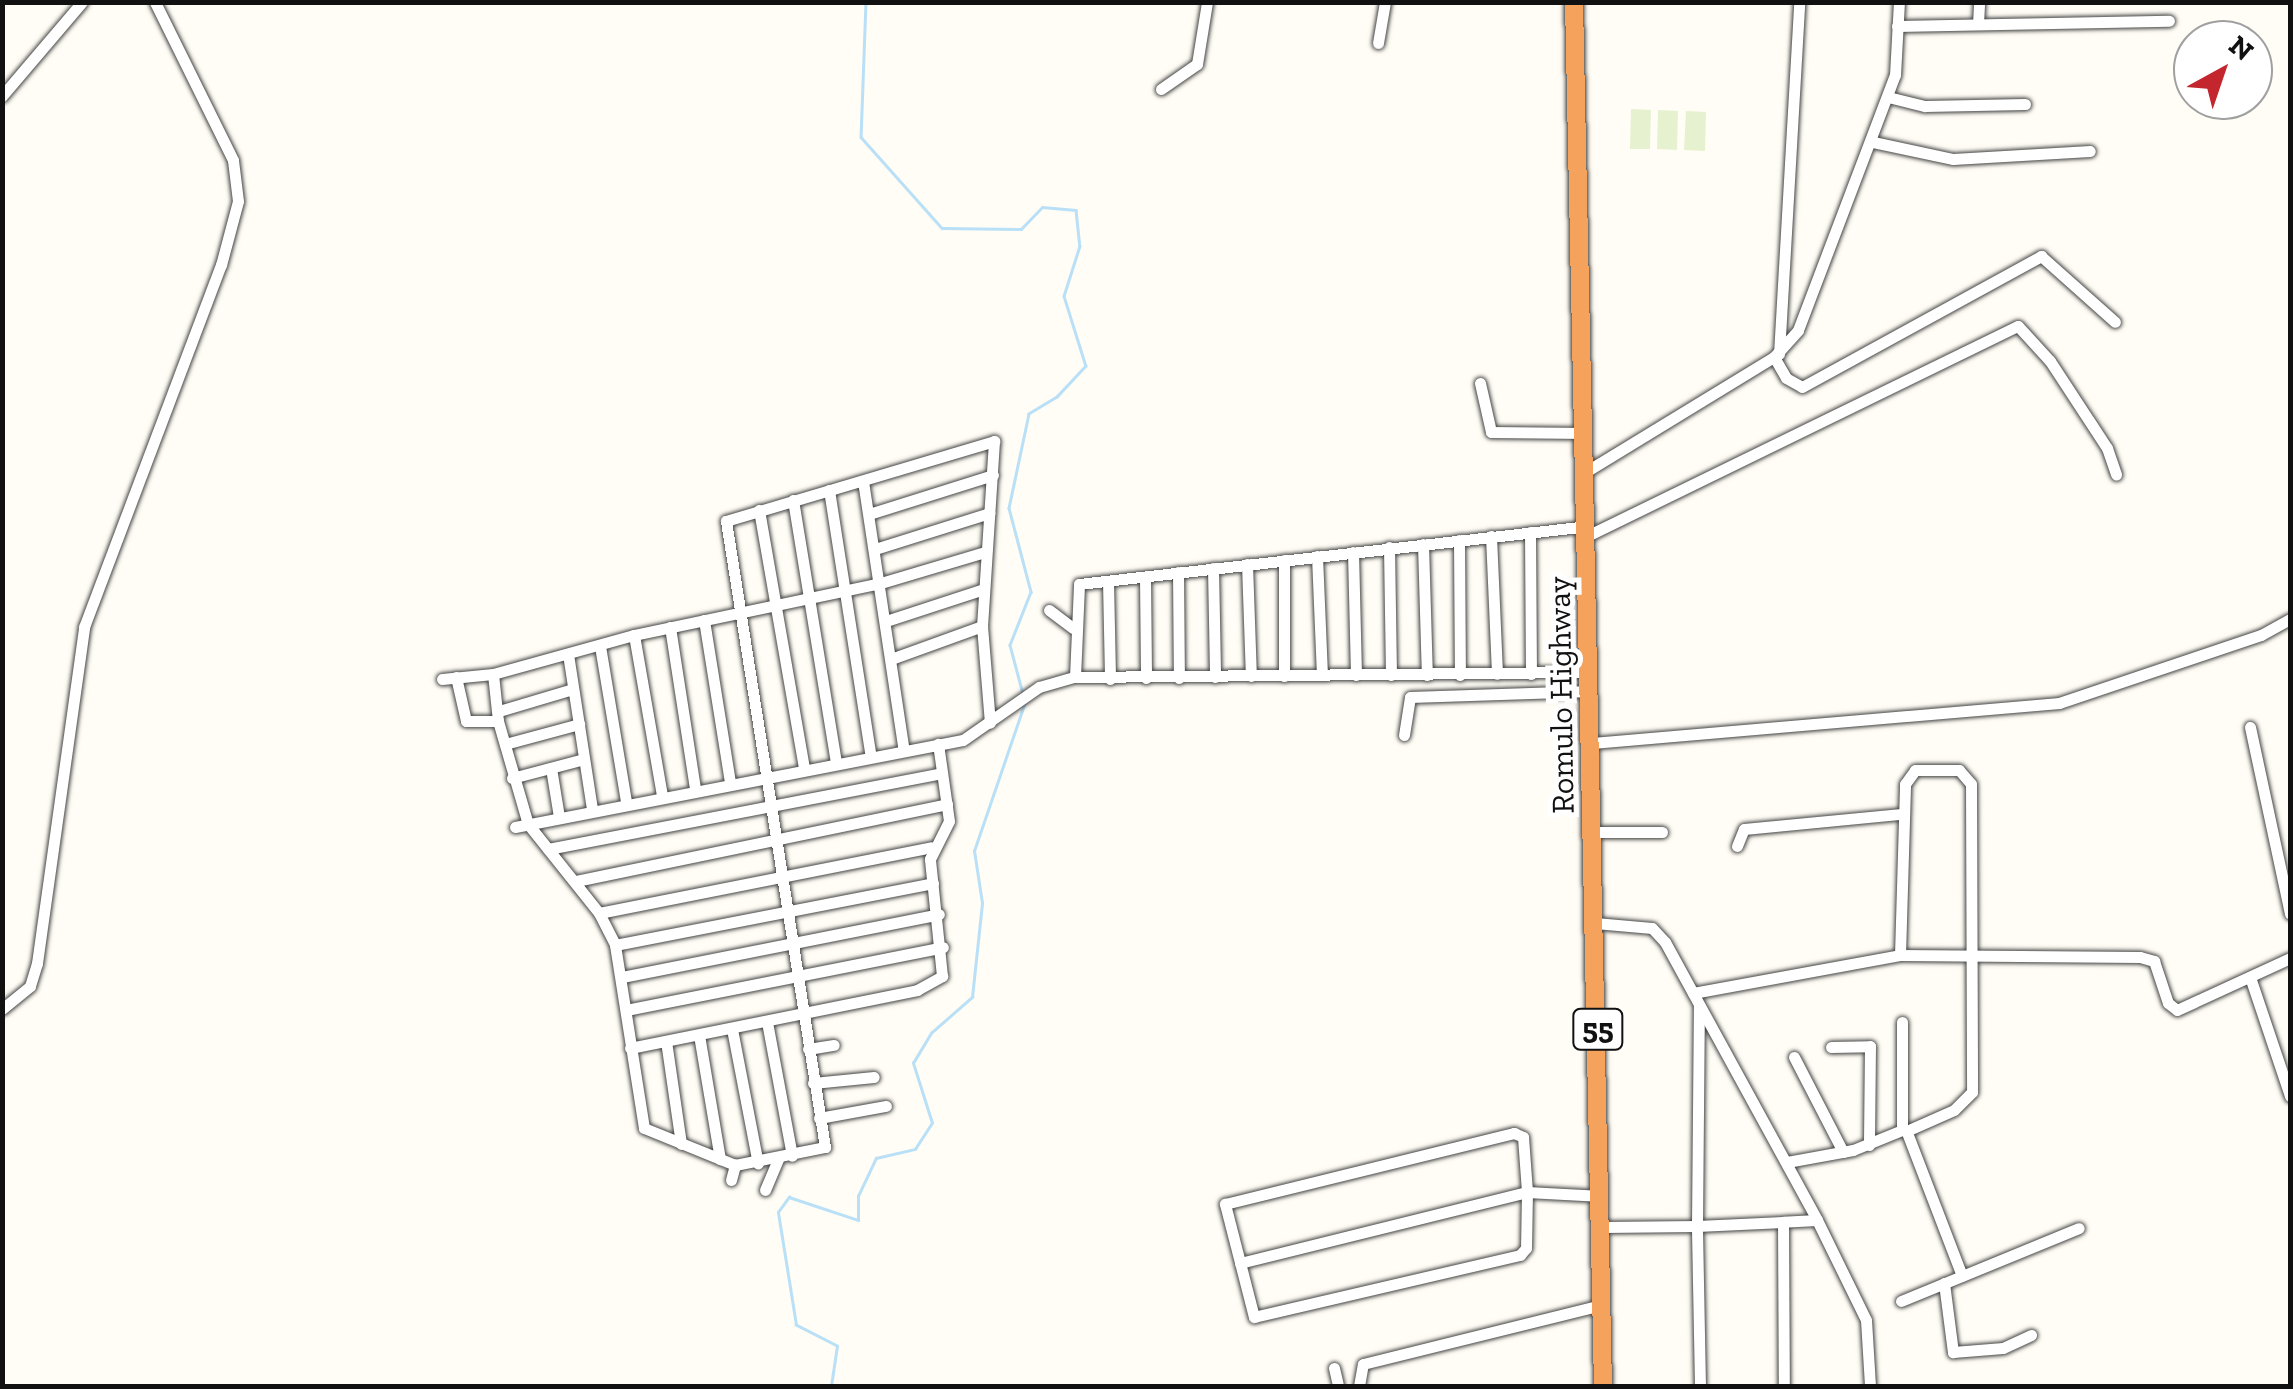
<!DOCTYPE html>
<html>
<head>
<meta charset="utf-8">
<style>
	body { margin:0 }
	#map { position:relative; width:2293px; height:1389px; overflow:hidden; background:#fffdf5; font-family:"Zilla Slab",serif }
	div>[style] { position:absolute }
	.pitch>* { inset:0; background:#e6f2cf }
	.stream>* { height:2.5px; margin:-1.25px; padding:0 1.25px; transform-origin:1.25px; border-radius:1.25px; background:#b9e0f7 }
	.roads { filter:drop-shadow(0 0 2px #444) drop-shadow(0 0 2px #444) }
	.minor>* { height:11px; margin:-5.5px; padding:0 5.5px; transform-origin:5.5px; border-radius:5.5px; background:#fff }
	.highway>* { height:18px; margin:-9px; padding:0 9px; transform-origin:9px; border-radius:9px; background:#f5a25d }
	span { translate:-50% -50%; white-space:nowrap; text-align:center; line-height:1.15; -webkit-text-stroke:10px #fff; paint-order:stroke }
	.shield-label span { padding:2px 8px; background:#fff; border:2px solid; border-radius:8px; -webkit-text-stroke-width:0 }
	.shield-label { font-size:30px; color:#111; font-weight:700 }
	.street-label { font-size:32px; color:#111 }
	.frame { position:absolute; inset:0; border:5px solid #111; pointer-events:none }
	.north { position:absolute; left:2173px; top:20px; width:100px; height:100px; box-sizing:border-box; background:#fff; border:2px solid #a0a0a0; border-radius:50%; rotate:40deg; font-size:28px; font-weight:700; line-height:40px; text-align:center; color:#111 }
	.north::after { content:''; display:block; margin:auto; width:35px; height:45px; background:#c4262e; clip-path:polygon(50% 0,100% 100%,50% 72%,0 100%) }
</style>
</head>
<body>
<div id="map">
	<div class="pitch">
		<div style="clip-path:polygon(1631px 109px,1651px 110px,1650px 149px,1630px 149px)"></div>
		<div style="clip-path:polygon(1658px 110px,1678px 111px,1677px 150px,1657px 149px)"></div>
		<div style="clip-path:polygon(1686px 111px,1706px 112px,1705px 151px,1684px 150px)"></div>
	</div>
	<div class="stream">
		<div style="left:866px;top:2px;width:135px;rotate:92.1deg"></div>
		<div style="left:861px;top:137px;width:122px;rotate:48.3deg"></div>
		<div style="left:942px;top:228px;width:79px;rotate:0.7deg"></div>
		<div style="left:1021px;top:229px;width:30px;rotate:-46deg"></div>
		<div style="left:1042px;top:207px;width:34px;rotate:5deg"></div>
		<div style="left:1076px;top:210px;width:36px;rotate:84deg"></div>
		<div style="left:1080px;top:246px;width:52px;rotate:107.7deg"></div>
		<div style="left:1064px;top:296px;width:73px;rotate:72.6deg"></div>
		<div style="left:1086px;top:366px;width:42px;rotate:133.1deg"></div>
		<div style="left:1057px;top:397px;width:33px;rotate:149deg"></div>
		<div style="left:1029px;top:414px;width:96px;rotate:102deg"></div>
		<div style="left:1009px;top:508px;width:87px;rotate:75.3deg"></div>
		<div style="left:1031px;top:592px;width:57px;rotate:111.6deg"></div>
		<div style="left:1010px;top:645px;width:51px;rotate:75.1deg"></div>
		<div style="left:831px;top:1386px;width:40px;rotate:-81.5deg"></div>
		<div style="left:837px;top:1346px;width:46px;rotate:-152.9deg"></div>
		<div style="left:796px;top:1325px;width:114px;rotate:-99.1deg"></div>
		<div style="left:778px;top:1212px;width:19px;rotate:-54deg"></div>
		<div style="left:789px;top:1197px;width:73px;rotate:18.4deg"></div>
		<div style="left:858px;top:1220px;width:24px;rotate:-90deg"></div>
		<div style="left:858px;top:1196px;width:42px;rotate:-64.7deg"></div>
		<div style="left:876px;top:1158px;width:40px;rotate:-13deg"></div>
		<div style="left:915px;top:1149px;width:31px;rotate:-57deg"></div>
		<div style="left:932px;top:1123px;width:63px;rotate:-107.6deg"></div>
		<div style="left:913px;top:1063px;width:35px;rotate:-59deg"></div>
		<div style="left:931px;top:1033px;width:55px;rotate:-41.3deg"></div>
		<div style="left:972px;top:997px;width:95px;rotate:-83.9deg"></div>
		<div style="left:982px;top:903px;width:53px;rotate:-98.7deg"></div>
		<div style="left:974px;top:851px;width:157px;rotate:-71.1deg"></div>
	</div>
	<div class="roads">
		<div class="minor">
			<div style="left:1978px;top:24px;width:22px;rotate:-87deg"></div>
			<div style="left:1897px;top:26px;width:272px;rotate:-1.1deg"></div>
			<div style="left:1378px;top:43px;width:42px;rotate:-80.3deg"></div>
			<div style="left:1161px;top:89px;width:44px;rotate:-34.8deg"></div>
			<div style="left:1197px;top:64px;width:63px;rotate:-80.8deg"></div>
			<div style="left:2px;top:96px;width:123px;rotate:-49.6deg"></div>
			<div style="left:1888px;top:97px;width:38px;rotate:14deg"></div>
			<div style="left:1925px;top:106px;width:100px;rotate:-1.1deg"></div>
			<div style="left:1873px;top:142px;width:82px;rotate:12deg"></div>
			<div style="left:1953px;top:159px;width:137px;rotate:-3.3deg"></div>
			<div style="left:1779px;top:354px;width:353px;rotate:-86.7deg"></div>
			<div style="left:1774px;top:357px;width:24px;rotate:60deg"></div>
			<div style="left:1786px;top:378px;width:18px;rotate:29deg"></div>
			<div style="left:1802px;top:387px;width:273px;rotate:-28.7deg"></div>
			<div style="left:2041px;top:256px;width:99px;rotate:41.7deg"></div>
			<div style="left:1480px;top:383px;width:50px;rotate:77.3deg"></div>
			<div style="left:1491px;top:432px;width:95px;rotate:0.6deg"></div>
			<div style="left:1587px;top:471px;width:219px;rotate:-31.4deg"></div>
			<div style="left:1774px;top:357px;width:36px;rotate:-48deg"></div>
			<div style="left:1798px;top:330px;width:273px;rotate:-69.2deg"></div>
			<div style="left:1895px;top:75px;width:73px;rotate:-86.9deg"></div>
			<div style="left:863px;top:481px;width:273px;rotate:81.4deg"></div>
			<div style="left:829px;top:490px;width:270px;rotate:81.1deg"></div>
			<div style="left:793px;top:500px;width:266px;rotate:80.7deg"></div>
			<div style="left:759px;top:510px;width:263px;rotate:80.1deg"></div>
			<div style="left:869px;top:514px;width:130px;rotate:-17.5deg"></div>
			<div style="left:1530px;top:532px;width:142px;rotate:89.6deg"></div>
			<div style="left:1589px;top:535px;width:477px;rotate:-26deg"></div>
			<div style="left:2018px;top:326px;width:47px;rotate:47.6deg"></div>
			<div style="left:2050px;top:361px;width:104px;rotate:56.8deg"></div>
			<div style="left:2107px;top:448px;width:28px;rotate:71deg"></div>
			<div style="left:1491px;top:536px;width:138px;rotate:87.5deg"></div>
			<div style="left:1459px;top:540px;width:135px;rotate:89.6deg"></div>
			<div style="left:1423px;top:544px;width:131px;rotate:88.3deg"></div>
			<div style="left:1389px;top:547px;width:128px;rotate:89.1deg"></div>
			<div style="left:875px;top:549px;width:120px;rotate:-17.5deg"></div>
			<div style="left:1353px;top:552px;width:123px;rotate:88.6deg"></div>
			<div style="left:1317px;top:556px;width:119px;rotate:87.6deg"></div>
			<div style="left:1284px;top:560px;width:116px;rotate:90deg"></div>
			<div style="left:1247px;top:564px;width:112px;rotate:88deg"></div>
			<div style="left:1213px;top:568px;width:109px;rotate:88.9deg"></div>
			<div style="left:1178px;top:572px;width:106px;rotate:89.5deg"></div>
			<div style="left:1145px;top:577px;width:101px;rotate:89.4deg"></div>
			<div style="left:1108px;top:581px;width:98px;rotate:88.8deg"></div>
			<div style="left:1049px;top:610px;width:30px;rotate:37deg"></div>
			<div style="left:704px;top:620px;width:164px;rotate:80.9deg"></div>
			<div style="left:886px;top:621px;width:103px;rotate:-18.1deg"></div>
			<div style="left:670px;top:627px;width:163px;rotate:81.2deg"></div>
			<div style="left:634px;top:635px;width:162px;rotate:80.1deg"></div>
			<div style="left:600px;top:646px;width:157px;rotate:80.5deg"></div>
			<div style="left:568px;top:654px;width:157px;rotate:81.2deg"></div>
			<div style="left:891px;top:659px;width:97px;rotate:-19.9deg"></div>
			<div style="left:493px;top:674px;width:47px;rotate:83.9deg"></div>
			<div style="left:498px;top:721px;width:107px;rotate:73.8deg"></div>
			<div style="left:528px;top:824px;width:114px;rotate:51.4deg"></div>
			<div style="left:599px;top:913px;width:36px;rotate:63deg"></div>
			<div style="left:615px;top:945px;width:185px;rotate:81deg"></div>
			<div style="left:644px;top:1128px;width:98px;rotate:22.1deg"></div>
			<div style="left:735px;top:1165px;width:92px;rotate:-11.3deg"></div>
			<div style="left:825px;top:1147px;width:634px;rotate:-98.99deg"></div>
			<div style="left:726px;top:521px;width:280px;rotate:-16.6deg"></div>
			<div style="left:994px;top:441px;width:185px;rotate:93.7deg"></div>
			<div style="left:982px;top:626px;width:97px;rotate:85.3deg"></div>
			<div style="left:456px;top:677px;width:45px;rotate:77.2deg"></div>
			<div style="left:466px;top:721px;width:32px"></div>
			<div style="left:1075px;top:677px;width:93px;rotate:-87.5deg"></div>
			<div style="left:1079px;top:584px;width:512px;rotate:-6.5deg"></div>
			<div style="left:442px;top:679px;width:51px;rotate:-5.6deg"></div>
			<div style="left:493px;top:674px;width:146px;rotate:-15.5deg"></div>
			<div style="left:634px;top:635px;width:252px;rotate:-11.9deg"></div>
			<div style="left:881px;top:583px;width:109px;rotate:-16.6deg"></div>
			<div style="left:499px;top:711px;width:77px;rotate:-16.6deg"></div>
			<div style="left:2250px;top:727px;width:191px;rotate:77.9deg"></div>
			<div style="left:1404px;top:735px;width:38px;rotate:-81deg"></div>
			<div style="left:1410px;top:697px;width:181px;rotate:-1.9deg"></div>
			<div style="left:1592px;top:743px;width:469px;rotate:-4.9deg"></div>
			<div style="left:2059px;top:703px;width:213px;rotate:-18.6deg"></div>
			<div style="left:2261px;top:635px;width:33px;rotate:-29deg"></div>
			<div style="left:505px;top:744px;width:77px;rotate:-15.1deg"></div>
			<div style="left:551px;top:768px;width:50px;rotate:80.7deg"></div>
			<div style="left:512px;top:778px;width:74px;rotate:-14.8deg"></div>
			<div style="left:515px;top:827px;width:456px;rotate:-11deg"></div>
			<div style="left:963px;top:740px;width:93px;rotate:-34.9deg"></div>
			<div style="left:1039px;top:687px;width:37px;rotate:-16deg"></div>
			<div style="left:1075px;top:677px;width:515px;rotate:-0.56deg"></div>
			<div style="left:1594px;top:832px;width:68px"></div>
			<div style="left:1737px;top:846px;width:18px;rotate:-68deg"></div>
			<div style="left:1744px;top:829px;width:158px;rotate:-5.5deg"></div>
			<div style="left:548px;top:849px;width:401px;rotate:-10.9deg"></div>
			<div style="left:576px;top:881px;width:379px;rotate:-11.7deg"></div>
			<div style="left:599px;top:913px;width:338px;rotate:-11.2deg"></div>
			<div style="left:1595px;top:923px;width:57px;rotate:5deg"></div>
			<div style="left:1652px;top:928px;width:19px;rotate:47deg"></div>
			<div style="left:1665px;top:942px;width:317px;rotate:61.3deg"></div>
			<div style="left:1817px;top:1220px;width:34px;rotate:177deg"></div>
			<div style="left:615px;top:945px;width:324px;rotate:-11deg"></div>
			<div style="left:1900px;top:955px;width:171px;rotate:-88.3deg"></div>
			<div style="left:1905px;top:784px;width:17px;rotate:-54deg"></div>
			<div style="left:1915px;top:770px;width:44px"></div>
			<div style="left:1959px;top:770px;width:18px;rotate:49deg"></div>
			<div style="left:1971px;top:784px;width:308px;rotate:89.8deg"></div>
			<div style="left:1972px;top:1092px;width:25px;rotate:135deg"></div>
			<div style="left:1954px;top:1110px;width:47px;rotate:156.2deg"></div>
			<div style="left:622px;top:977px;width:323px;rotate:-11.2deg"></div>
			<div style="left:2250px;top:977px;width:126px;rotate:71.4deg"></div>
			<div style="left:1693px;top:993px;width:210px;rotate:-10.4deg"></div>
			<div style="left:1900px;top:955px;width:240px;rotate:0.5deg"></div>
			<div style="left:2140px;top:957px;width:15px;rotate:16deg"></div>
			<div style="left:2154px;top:961px;width:44px;rotate:71.6deg"></div>
			<div style="left:2168px;top:1003px;width:11px;rotate:38deg"></div>
			<div style="left:2177px;top:1010px;width:124px;rotate:-24.7deg"></div>
			<div style="left:2px;top:1009px;width:36px;rotate:-39deg"></div>
			<div style="left:30px;top:986px;width:24px;rotate:-73deg"></div>
			<div style="left:37px;top:963px;width:339px;rotate:-82deg"></div>
			<div style="left:84px;top:627px;width:387px;rotate:-69.3deg"></div>
			<div style="left:221px;top:265px;width:66px;rotate:-75.1deg"></div>
			<div style="left:238px;top:201px;width:41px;rotate:-97deg"></div>
			<div style="left:233px;top:160px;width:176px;rotate:-116.3deg"></div>
			<div style="left:626px;top:1010px;width:323px;rotate:-11.2deg"></div>
			<div style="left:767px;top:1022px;width:136px;rotate:79.4deg"></div>
			<div style="left:732px;top:1029px;width:137px;rotate:79.1deg"></div>
			<div style="left:699px;top:1035px;width:126px;rotate:80.4deg"></div>
			<div style="left:666px;top:1041px;width:104px;rotate:81.7deg"></div>
			<div style="left:1831px;top:1047px;width:39px;rotate:-1deg"></div>
			<div style="left:1870px;top:1046px;width:99px;rotate:90.6deg"></div>
			<div style="left:630px;top:1048px;width:293px;rotate:-11.4deg"></div>
			<div style="left:917px;top:990px;width:29px;rotate:-29deg"></div>
			<div style="left:942px;top:976px;width:118px;rotate:-95.9deg"></div>
			<div style="left:930px;top:859px;width:42px;rotate:-63.4deg"></div>
			<div style="left:949px;top:821px;width:78px;rotate:-98.1deg"></div>
			<div style="left:808px;top:1049px;width:26px;rotate:-9deg"></div>
			<div style="left:1794px;top:1057px;width:107px;rotate:62.7deg"></div>
			<div style="left:813px;top:1083px;width:61px;rotate:-5.6deg"></div>
			<div style="left:819px;top:1118px;width:68px;rotate:-10.2deg"></div>
			<div style="left:1906px;top:1130px;width:156px;rotate:69deg"></div>
			<div style="left:1514px;top:1133px;width:10px;rotate:24deg"></div>
			<div style="left:1523px;top:1137px;width:55px;rotate:85.8deg"></div>
			<div style="left:1527px;top:1192px;width:56px;rotate:91deg"></div>
			<div style="left:1526px;top:1248px;width:9px;rotate:131deg"></div>
			<div style="left:1520px;top:1255px;width:273px;rotate:166.9deg"></div>
			<div style="left:1254px;top:1317px;width:117px;rotate:-104.4deg"></div>
			<div style="left:1225px;top:1204px;width:298px;rotate:-13.8deg"></div>
			<div style="left:1787px;top:1162px;width:67px;rotate:-10.3deg"></div>
			<div style="left:1853px;top:1150px;width:53px;rotate:-22.2deg"></div>
			<div style="left:1902px;top:1130px;width:108px;rotate:-90deg"></div>
			<div style="left:731px;top:1180px;width:16px;rotate:-75deg"></div>
			<div style="left:765px;top:1190px;width:34px;rotate:-67deg"></div>
			<div style="left:1817px;top:1220px;width:111px;rotate:63.9deg"></div>
			<div style="left:1866px;top:1320px;width:66px;rotate:86.5deg"></div>
			<div style="left:1603px;top:1227px;width:94px;rotate:-0.6deg"></div>
			<div style="left:1697px;top:1226px;width:221px;rotate:-89.5deg"></div>
			<div style="left:1240px;top:1263px;width:296px;rotate:-13.9deg"></div>
			<div style="left:1527px;top:1192px;width:75px;rotate:3.1deg"></div>
			<div style="left:1944px;top:1283px;width:70px;rotate:82.6deg"></div>
			<div style="left:1953px;top:1352px;width:50px;rotate:-4.6deg"></div>
			<div style="left:2003px;top:1348px;width:31px;rotate:-25deg"></div>
			<div style="left:1901px;top:1301px;width:192px;rotate:-22.3deg"></div>
			<div style="left:1334px;top:1368px;width:18px;rotate:77deg"></div>
			<div style="left:1359px;top:1386px;width:22px;rotate:-80deg"></div>
			<div style="left:1363px;top:1364px;width:245px;rotate:-13.9deg"></div>
			<div style="left:1700px;top:1386px;width:160px;rotate:-91.1deg"></div>
			<div style="left:1697px;top:1226px;width:86px;rotate:-2.7deg"></div>
			<div style="left:1783px;top:1222px;width:164px;rotate:89.7deg"></div>
		</div>
		<div class="highway">
			<div style="left:1574px;top:2px;width:1384px;rotate:88.8deg"></div>
		</div>
	</div>
	<div class="shield-label">
		<span style="left:1598px;top:1029px">55</span>
	</div>
	<div class="street-label">
		<span style="left:1561px;top:695px;rotate:-91deg">Romulo Highway</span>
	</div>
	<div class="frame"></div>
	<div class="north">N</div>
</div>
</body>
</html>
